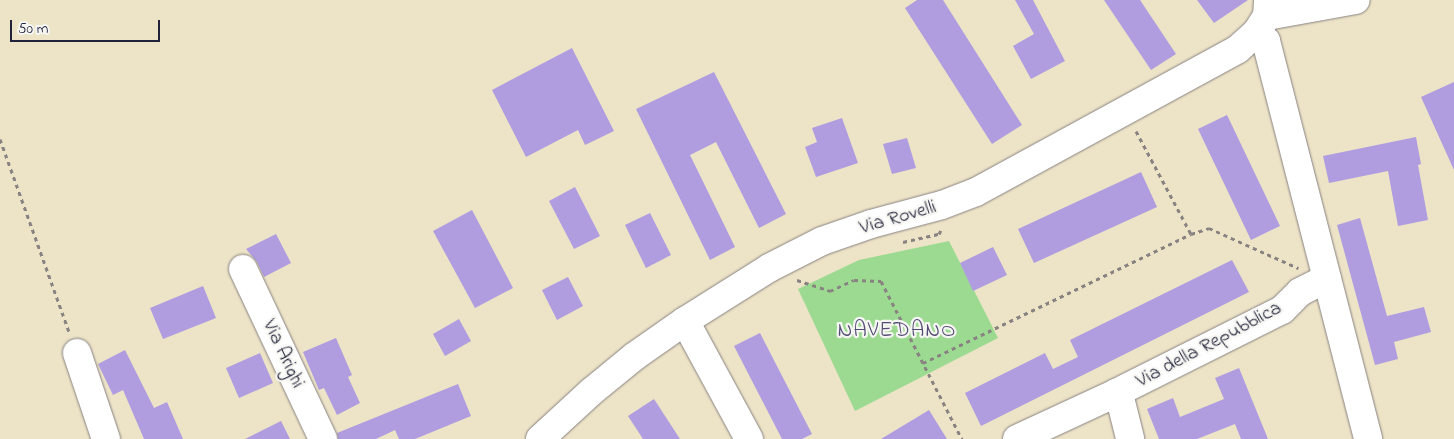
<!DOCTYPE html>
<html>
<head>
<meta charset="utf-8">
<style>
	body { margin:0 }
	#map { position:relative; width:1454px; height:439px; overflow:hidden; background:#ede3c7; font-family:"Indie Flower",sans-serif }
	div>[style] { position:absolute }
	.green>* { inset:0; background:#9bda90 }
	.building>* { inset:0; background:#af9de0 }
	.path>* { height:3px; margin-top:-1.5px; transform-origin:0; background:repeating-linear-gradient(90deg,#888281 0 4px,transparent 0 8px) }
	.roads { filter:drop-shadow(0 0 1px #888281) drop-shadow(0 0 1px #888281) }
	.minor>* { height:28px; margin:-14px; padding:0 14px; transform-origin:14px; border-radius:14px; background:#fff }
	span { translate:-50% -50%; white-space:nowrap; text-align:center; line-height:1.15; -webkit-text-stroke:4.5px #f6f6f2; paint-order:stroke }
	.street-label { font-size:20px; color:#22223b }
	.quarter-label { font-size:22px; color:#534d75; letter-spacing:1px }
	.scale { position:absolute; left:10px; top:20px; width:150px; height:22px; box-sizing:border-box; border:2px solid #22223b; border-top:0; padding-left:6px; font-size:15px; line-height:18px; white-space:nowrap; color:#22223b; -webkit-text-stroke:4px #f6f6f2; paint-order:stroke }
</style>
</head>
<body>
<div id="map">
	<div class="green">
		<div style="clip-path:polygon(949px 241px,998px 338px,855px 411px,798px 289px,859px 260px)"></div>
	</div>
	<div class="building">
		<div style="clip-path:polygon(917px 0,943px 0,1022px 125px,992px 144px,905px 8px)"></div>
		<div style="clip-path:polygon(1015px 0,1033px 0,1065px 61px,1031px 79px,1013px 46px,1034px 34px)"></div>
		<div style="clip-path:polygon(1104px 0,1140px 0,1176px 54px,1151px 70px)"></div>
		<div style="clip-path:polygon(1197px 0,1248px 0,1214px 23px)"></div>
		<div style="clip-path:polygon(572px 48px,614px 131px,585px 145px,578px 130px,526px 157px,492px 90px)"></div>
		<div style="clip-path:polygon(714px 72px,786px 214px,759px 228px,716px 142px,690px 155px,735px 247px,710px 260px,636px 109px)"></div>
		<div style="clip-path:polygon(1454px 82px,1454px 170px,1421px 97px)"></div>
		<div style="clip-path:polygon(1227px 115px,1280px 226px,1251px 240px,1198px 129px)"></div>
		<div style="clip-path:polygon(842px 118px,858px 163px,816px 177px,805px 147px,817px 142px,812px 128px)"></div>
		<div style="clip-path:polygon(1416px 137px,1421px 164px,1418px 165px,1428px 220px,1398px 226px,1388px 171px,1329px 183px,1323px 156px)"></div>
		<div style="clip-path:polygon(907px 138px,916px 168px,892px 174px,883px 144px)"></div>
		<div style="clip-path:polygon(1141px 172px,1157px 207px,1034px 263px,1018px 229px)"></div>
		<div style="clip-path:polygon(575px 187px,600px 236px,574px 249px,549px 201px)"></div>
		<div style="clip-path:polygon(472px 210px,513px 288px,475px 308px,433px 231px)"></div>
		<div style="clip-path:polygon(650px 213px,671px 255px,646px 268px,625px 225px)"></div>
		<div style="clip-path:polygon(1360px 218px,1387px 316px,1424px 307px,1431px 332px,1394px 342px,1398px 359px,1375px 365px,1337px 225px)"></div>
		<div style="clip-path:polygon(276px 234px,291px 263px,264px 277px,257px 262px,246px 249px)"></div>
		<div style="clip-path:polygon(993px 247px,1007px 275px,973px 291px,960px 263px)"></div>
		<div style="clip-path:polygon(1232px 260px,1249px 292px,981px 426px,965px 393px,1045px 353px,1053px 369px,1078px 357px,1070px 340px)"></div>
		<div style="clip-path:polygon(568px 277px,583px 306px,557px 320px,542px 290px)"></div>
		<div style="clip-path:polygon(203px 286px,216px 318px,163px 339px,150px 308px)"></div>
		<div style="clip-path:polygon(459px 319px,471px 341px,445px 356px,433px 334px)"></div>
		<div style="clip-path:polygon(760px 333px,812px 434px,802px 439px,782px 439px,734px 346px)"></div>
		<div style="clip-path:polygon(336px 338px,352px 375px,348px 377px,360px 403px,337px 415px,324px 388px,319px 390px,303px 352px)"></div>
		<div style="clip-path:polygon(125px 350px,154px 408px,167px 402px,183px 439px,144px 439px,123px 390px,113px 395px,98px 364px)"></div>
		<div style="clip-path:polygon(260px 353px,273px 383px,239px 398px,226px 368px)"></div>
		<div style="clip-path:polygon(1239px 368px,1268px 439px,1241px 439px,1235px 424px,1197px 439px,1159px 439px,1147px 409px,1173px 398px,1180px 417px,1224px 399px,1215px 378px)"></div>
		<div style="clip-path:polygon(458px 384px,471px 416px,415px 439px,399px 439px,395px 430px,376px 439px,338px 439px,337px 433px)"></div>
		<div style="clip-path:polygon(654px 399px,680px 439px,643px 439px,628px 416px)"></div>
		<div style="clip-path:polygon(929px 410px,947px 439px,881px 439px)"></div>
		<div style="clip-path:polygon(281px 421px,290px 439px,245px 439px)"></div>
	</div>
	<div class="path">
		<div style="left:1136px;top:131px;width:117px;rotate:61.9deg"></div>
		<div style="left:0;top:139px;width:205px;rotate:70.3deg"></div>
		<div style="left:903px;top:242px;width:37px;rotate:-13deg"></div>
		<div style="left:939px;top:234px;width:4px;rotate:-63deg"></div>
		<div style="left:797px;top:280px;width:35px;rotate:18deg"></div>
		<div style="left:830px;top:291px;width:26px;rotate:-25deg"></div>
		<div style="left:854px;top:280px;width:27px;rotate:2deg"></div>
		<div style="left:881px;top:281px;width:178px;rotate:62.9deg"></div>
		<div style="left:923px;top:363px;width:297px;rotate:-25.7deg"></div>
		<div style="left:1191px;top:234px;width:19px;rotate:-18deg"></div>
		<div style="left:1209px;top:228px;width:98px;rotate:24.2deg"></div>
	</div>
	<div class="roads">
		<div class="minor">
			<div style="left:1267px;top:16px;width:90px;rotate:-10.2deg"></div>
			<div style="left:1256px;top:33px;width:13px;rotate:39deg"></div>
			<div style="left:1266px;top:41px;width:411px;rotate:75.6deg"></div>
			<div style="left:243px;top:269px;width:188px;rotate:64.8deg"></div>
			<div style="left:685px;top:321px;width:134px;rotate:61.5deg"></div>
			<div style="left:77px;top:353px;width:91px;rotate:71.4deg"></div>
			<div style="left:1116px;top:393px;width:10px;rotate:61deg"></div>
			<div style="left:1121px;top:402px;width:38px;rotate:76deg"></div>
			<div style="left:540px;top:439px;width:69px;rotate:-42.7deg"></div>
			<div style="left:591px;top:392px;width:57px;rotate:-39.3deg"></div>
			<div style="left:635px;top:356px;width:61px;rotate:-35deg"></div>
			<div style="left:685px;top:321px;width:99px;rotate:-32.2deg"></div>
			<div style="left:769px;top:268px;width:59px;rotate:-27deg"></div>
			<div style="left:822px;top:241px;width:52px;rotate:-19.1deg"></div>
			<div style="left:871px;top:224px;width:73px;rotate:-15deg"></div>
			<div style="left:942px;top:205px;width:36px;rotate:-21deg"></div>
			<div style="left:976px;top:192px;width:298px;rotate:-28.6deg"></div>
			<div style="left:1238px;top:49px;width:24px;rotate:-42deg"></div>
			<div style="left:1256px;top:33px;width:20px;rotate:-57deg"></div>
			<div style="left:1267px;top:16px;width:16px;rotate:-86deg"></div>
			<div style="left:1017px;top:439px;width:109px;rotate:-24.9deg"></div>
			<div style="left:1116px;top:393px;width:186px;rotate:-26.6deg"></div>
			<div style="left:1282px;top:310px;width:25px;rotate:-45deg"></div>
			<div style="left:1300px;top:292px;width:30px;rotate:-27deg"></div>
		</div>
	</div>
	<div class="street-label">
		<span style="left:898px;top:218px;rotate:-16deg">Via Rovelli</span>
		<span style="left:1209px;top:345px;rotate:-28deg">Via della Repubblica</span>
		<span style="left:283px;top:354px;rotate:65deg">Via Arighi</span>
	</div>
	<div class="quarter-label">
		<span style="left:897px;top:332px">NAVEDANO</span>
	</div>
	<div class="scale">50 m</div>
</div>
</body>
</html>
